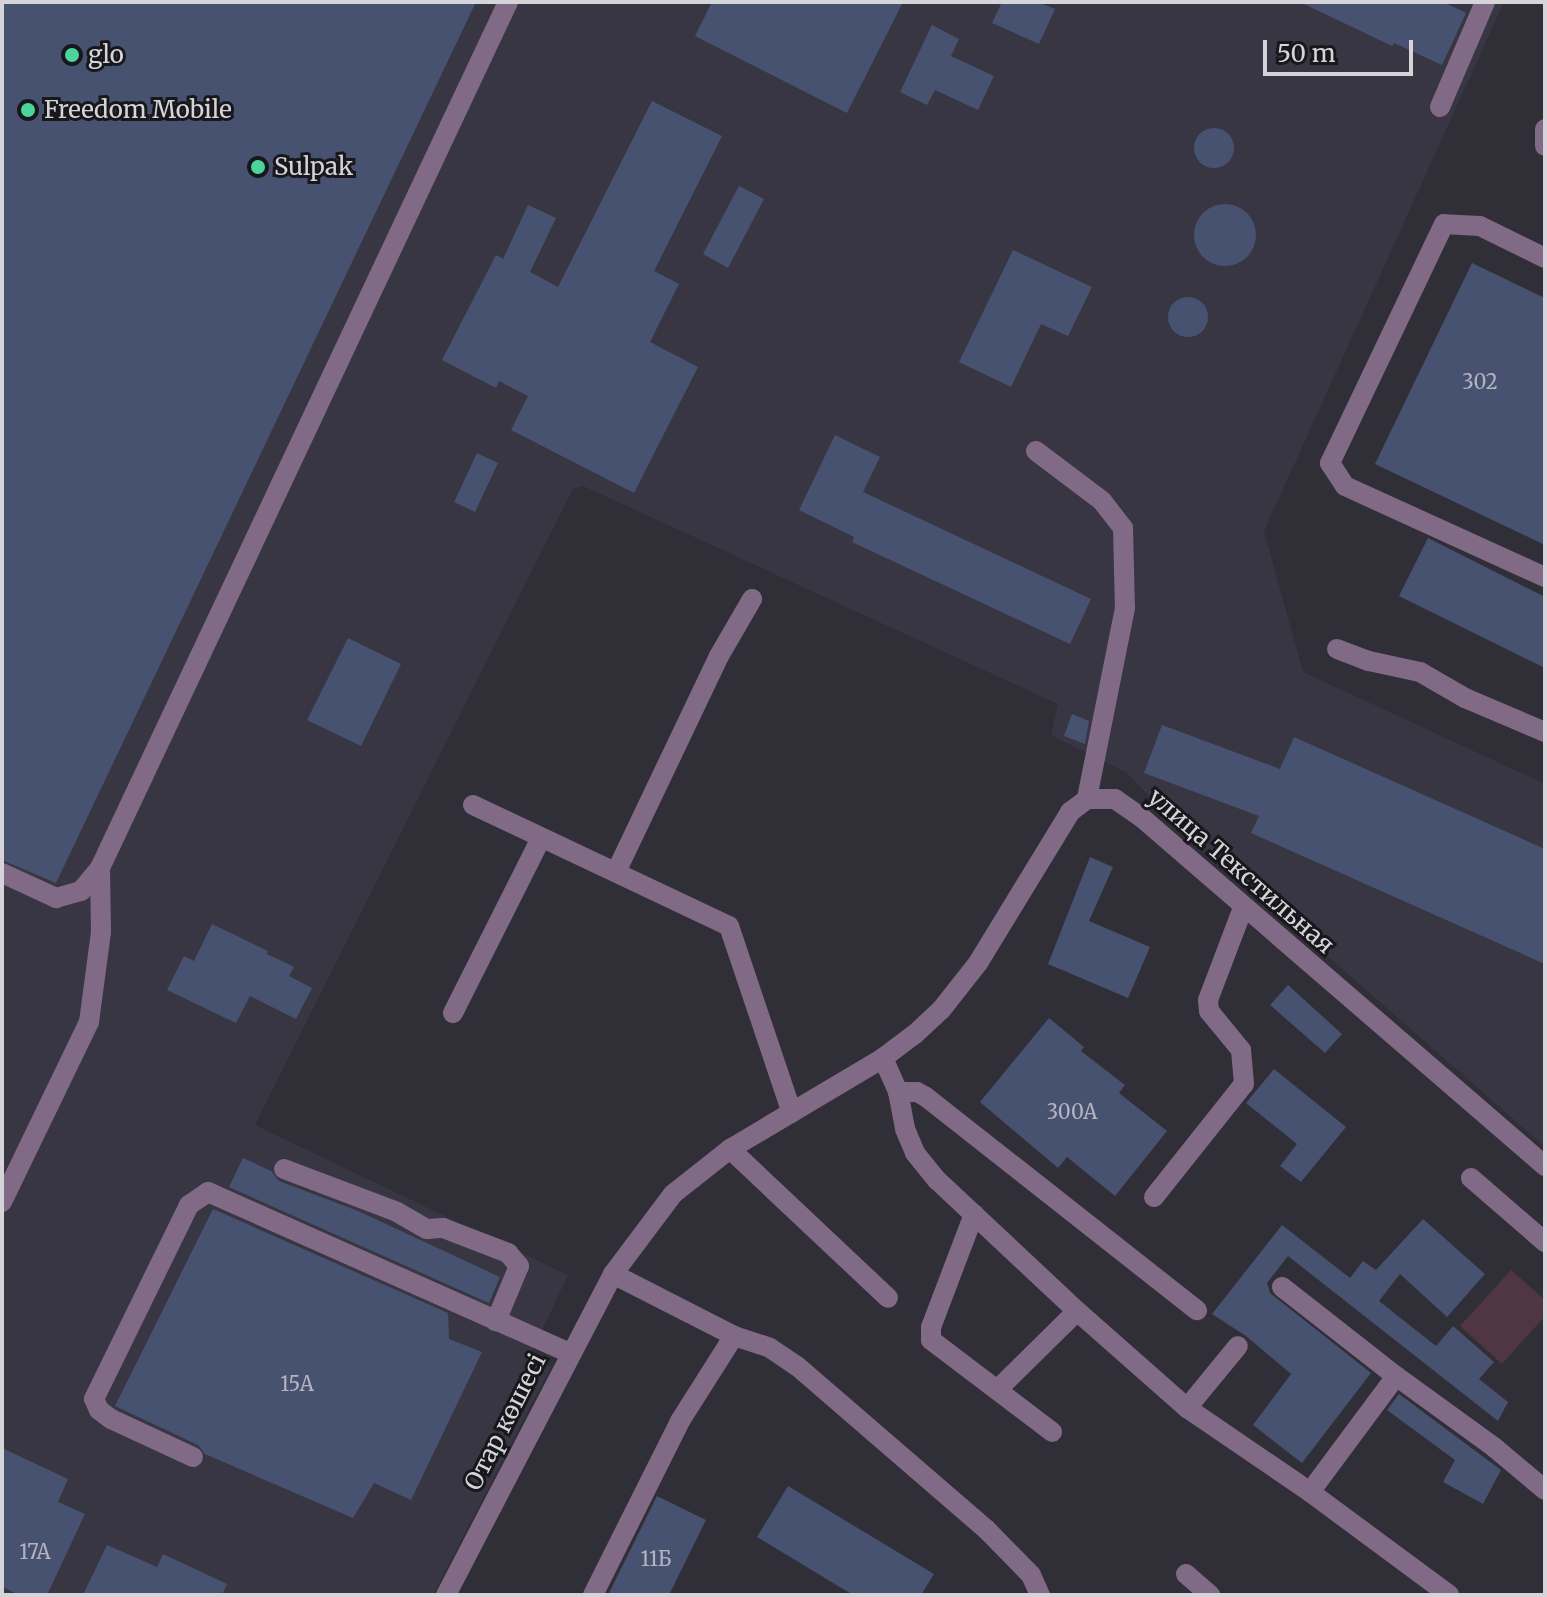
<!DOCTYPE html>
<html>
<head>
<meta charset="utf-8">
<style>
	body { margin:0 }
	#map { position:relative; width:1547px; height:1597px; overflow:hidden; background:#302e36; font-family:Merriweather,serif }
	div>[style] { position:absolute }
	.built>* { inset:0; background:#393643 }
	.green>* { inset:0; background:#503643 }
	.building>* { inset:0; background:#475270 }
	.round { border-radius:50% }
	.minor>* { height:20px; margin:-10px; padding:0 10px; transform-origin:10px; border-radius:10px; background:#816a85 }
	.dots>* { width:22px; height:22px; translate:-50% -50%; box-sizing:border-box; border:4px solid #18171b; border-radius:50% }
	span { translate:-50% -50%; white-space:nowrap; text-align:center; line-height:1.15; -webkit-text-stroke:6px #18171b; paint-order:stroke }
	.number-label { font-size:20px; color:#b2b4bf }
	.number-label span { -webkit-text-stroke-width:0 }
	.poi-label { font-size:24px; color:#d5d4d9 }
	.left { translate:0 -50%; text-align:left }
	.street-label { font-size:24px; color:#d5d4d9 }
	.frame { position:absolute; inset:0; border:4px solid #d5d4d9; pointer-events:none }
	.scale { position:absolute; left:1263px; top:40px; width:150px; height:36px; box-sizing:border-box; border:4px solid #d5d4d9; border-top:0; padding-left:10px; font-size:24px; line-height:28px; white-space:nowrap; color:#d5d4d9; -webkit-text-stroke:6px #18171b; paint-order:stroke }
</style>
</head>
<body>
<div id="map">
	<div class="built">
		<div style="clip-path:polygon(2px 2px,1504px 2px,1264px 531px,1303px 672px,1545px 784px,1545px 1147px,1167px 815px,1126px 772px,1051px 735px,1058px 704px,583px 486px,573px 489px,532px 570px,255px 1125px,568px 1275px,530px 1356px,551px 1367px,433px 1595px,2px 1595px)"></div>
	</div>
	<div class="green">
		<div style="clip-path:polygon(1511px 1270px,1545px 1300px,1545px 1316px,1502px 1364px,1460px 1326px)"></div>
	</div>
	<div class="building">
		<div style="clip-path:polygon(2px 2px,476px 2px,56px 883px,2px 860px)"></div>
		<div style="clip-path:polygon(712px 2px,903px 2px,847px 113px,695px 36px)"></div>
		<div style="clip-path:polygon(1002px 2px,1038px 2px,1055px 9px,1039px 44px,992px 23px)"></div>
		<div style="clip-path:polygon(1300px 2px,1443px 2px,1466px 13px,1442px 65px,1394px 43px,1392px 46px)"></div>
		<div style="clip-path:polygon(932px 25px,959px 39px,951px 56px,994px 76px,978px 110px,935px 90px,927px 105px,900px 92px)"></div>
		<div style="clip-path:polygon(652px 101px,722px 136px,654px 271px,679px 284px,650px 342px,698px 367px,634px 493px,511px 430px,528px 396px,499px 381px,496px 388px,442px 360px,496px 255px,503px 259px,528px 205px,556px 218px,530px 272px,558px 287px)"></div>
		<div class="round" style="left:1194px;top:128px;width:40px;height:40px"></div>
		<div style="clip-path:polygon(739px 186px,764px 199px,728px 268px,703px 254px)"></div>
		<div class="round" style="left:1194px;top:204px;width:62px;height:62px"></div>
		<div style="clip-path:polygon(1013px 250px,1092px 287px,1068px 336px,1041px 324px,1011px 387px,959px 362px)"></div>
		<div style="clip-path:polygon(1472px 263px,1545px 298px,1545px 545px,1375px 464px)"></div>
		<div class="round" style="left:1168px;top:297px;width:40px;height:40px"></div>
		<div style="clip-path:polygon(835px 435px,880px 457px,863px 492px,1091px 599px,1070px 644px,852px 542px,854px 537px,799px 510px)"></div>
		<div style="clip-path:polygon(477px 453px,498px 463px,475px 512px,454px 502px)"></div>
		<div style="clip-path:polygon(1428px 538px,1545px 597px,1545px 668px,1399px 596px)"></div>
		<div style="clip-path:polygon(348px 638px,401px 664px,361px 746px,307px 720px)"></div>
		<div style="clip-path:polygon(1072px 714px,1089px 721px,1085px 744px,1064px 736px)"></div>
		<div style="clip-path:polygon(1162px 725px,1280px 769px,1294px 737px,1545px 849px,1545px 964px,1251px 833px,1259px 816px,1144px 773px)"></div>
		<div style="clip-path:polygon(1090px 857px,1113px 867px,1089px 921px,1150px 947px,1128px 998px,1048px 964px)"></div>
		<div style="clip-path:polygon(212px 924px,268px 951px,267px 954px,294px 967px,289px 976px,312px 988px,296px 1019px,250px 996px,236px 1023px,167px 990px,184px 956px,194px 961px)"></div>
		<div style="clip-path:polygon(1288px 985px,1342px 1034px,1325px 1053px,1270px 1005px)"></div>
		<div style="clip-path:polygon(1049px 1018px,1084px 1047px,1081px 1051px,1125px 1085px,1119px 1093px,1167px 1131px,1115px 1196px,1067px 1157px,1058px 1168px,980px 1102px)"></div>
		<div style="clip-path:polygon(1274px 1069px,1346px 1127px,1301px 1182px,1280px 1166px,1297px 1144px,1246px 1103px)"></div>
		<div style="clip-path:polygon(243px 1158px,271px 1171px,279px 1181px,358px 1211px,500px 1277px,489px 1303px,229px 1187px)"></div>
		<div style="clip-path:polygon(213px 1209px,448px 1313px,449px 1339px,482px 1352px,411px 1500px,374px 1483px,353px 1518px,205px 1454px,198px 1445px,115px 1406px)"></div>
		<div style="clip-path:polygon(1423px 1219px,1485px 1274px,1447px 1317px,1400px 1274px,1379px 1301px,1436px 1346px,1453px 1326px,1494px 1362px,1479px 1379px,1508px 1402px,1498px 1421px,1288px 1256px,1267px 1283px,1270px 1293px,1371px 1373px,1302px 1463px,1253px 1425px,1291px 1374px,1246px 1336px,1212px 1314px,1282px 1225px,1350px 1278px,1363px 1261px,1376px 1270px)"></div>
		<div style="clip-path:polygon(1399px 1394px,1501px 1470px,1483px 1504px,1443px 1482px,1455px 1460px,1387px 1410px)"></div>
		<div style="clip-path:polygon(2px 1448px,68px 1479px,58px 1502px,85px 1514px,47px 1595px,20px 1595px,2px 1587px)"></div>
		<div style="clip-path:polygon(788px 1486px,934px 1574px,921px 1595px,853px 1595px,757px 1537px)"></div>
		<div style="clip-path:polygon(657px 1496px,706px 1520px,669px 1595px,608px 1595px)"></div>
		<div style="clip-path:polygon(107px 1545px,157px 1567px,163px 1554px,227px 1584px,222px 1595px,83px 1595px)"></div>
	</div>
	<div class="minor">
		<div style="left:1440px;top:107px;width:114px;rotate:-66.8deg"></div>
		<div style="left:1545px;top:129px;width:17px;rotate:90deg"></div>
		<div style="left:1545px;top:258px;width:72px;rotate:-153.8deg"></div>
		<div style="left:1480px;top:226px;width:36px;rotate:-177deg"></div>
		<div style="left:1444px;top:224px;width:265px;rotate:115.5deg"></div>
		<div style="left:1330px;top:463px;width:27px;rotate:57deg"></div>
		<div style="left:1345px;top:486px;width:220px;rotate:24.5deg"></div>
		<div style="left:1036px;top:451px;width:83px;rotate:37.1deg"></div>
		<div style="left:1102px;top:501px;width:34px;rotate:52deg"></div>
		<div style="left:1123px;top:528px;width:80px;rotate:88.6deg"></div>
		<div style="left:1125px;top:608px;width:195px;rotate:101.3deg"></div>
		<div style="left:1337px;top:649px;width:34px;rotate:21deg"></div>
		<div style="left:1369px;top:661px;width:52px;rotate:12.2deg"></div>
		<div style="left:1420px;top:672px;width:52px;rotate:30deg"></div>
		<div style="left:1465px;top:698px;width:87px;rotate:23deg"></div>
		<div style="left:473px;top:805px;width:283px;rotate:25.3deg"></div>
		<div style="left:729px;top:926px;width:197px;rotate:71.4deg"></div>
		<div style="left:616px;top:872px;width:239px;rotate:-64.5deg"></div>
		<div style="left:719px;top:656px;width:66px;rotate:-59.9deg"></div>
		<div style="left:2px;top:873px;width:60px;rotate:24.8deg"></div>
		<div style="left:56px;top:898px;width:26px;rotate:-16deg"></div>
		<div style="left:81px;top:891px;width:30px;rotate:-50deg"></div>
		<div style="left:100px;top:868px;width:957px;rotate:-64.77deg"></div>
		<div style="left:453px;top:1013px;width:196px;rotate:-63.3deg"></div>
		<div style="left:883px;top:1058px;width:37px;rotate:66deg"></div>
		<div style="left:898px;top:1092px;width:38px;rotate:79deg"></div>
		<div style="left:905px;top:1129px;width:26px;rotate:67deg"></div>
		<div style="left:915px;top:1153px;width:35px;rotate:51deg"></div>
		<div style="left:937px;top:1180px;width:192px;rotate:43.1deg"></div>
		<div style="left:1077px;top:1311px;width:147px;rotate:41.4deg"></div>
		<div style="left:1187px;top:1408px;width:149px;rotate:34.3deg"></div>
		<div style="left:1310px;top:1492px;width:173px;rotate:36.5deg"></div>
		<div style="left:898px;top:1092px;width:19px"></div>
		<div style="left:917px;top:1092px;width:10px;rotate:29deg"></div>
		<div style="left:926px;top:1097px;width:345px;rotate:38.2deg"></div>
		<div style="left:730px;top:1149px;width:217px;rotate:43.3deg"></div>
		<div style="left:284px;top:1169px;width:121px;rotate:20.8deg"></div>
		<div style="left:397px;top:1212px;width:34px;rotate:30deg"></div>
		<div style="left:427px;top:1229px;width:16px;rotate:-4deg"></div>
		<div style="left:443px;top:1228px;width:70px;rotate:21deg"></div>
		<div style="left:508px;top:1253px;width:17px;rotate:50deg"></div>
		<div style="left:519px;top:1266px;width:60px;rotate:112.7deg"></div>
		<div style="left:1471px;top:1178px;width:98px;rotate:40.9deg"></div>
		<div style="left:1154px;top:1197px;width:144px;rotate:-51.5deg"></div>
		<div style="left:1244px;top:1084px;width:34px;rotate:-95deg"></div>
		<div style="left:1241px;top:1050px;width:50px;rotate:-129.4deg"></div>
		<div style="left:1209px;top:1011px;width:11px;rotate:-95deg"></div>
		<div style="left:1208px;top:1000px;width:98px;rotate:-69.2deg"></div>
		<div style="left:2px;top:1202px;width:200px;rotate:-64.2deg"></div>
		<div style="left:89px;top:1022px;width:91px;rotate:-82.4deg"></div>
		<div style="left:101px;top:932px;width:64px;rotate:-90.9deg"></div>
		<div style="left:974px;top:1214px;width:121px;rotate:110.8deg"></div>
		<div style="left:931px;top:1327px;width:13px;rotate:90deg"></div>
		<div style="left:931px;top:1340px;width:152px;rotate:37.2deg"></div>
		<div style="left:613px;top:1274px;width:136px;rotate:27.1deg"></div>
		<div style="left:734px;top:1336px;width:38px;rotate:18deg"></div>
		<div style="left:770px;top:1348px;width:32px;rotate:34deg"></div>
		<div style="left:797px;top:1366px;width:250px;rotate:40.8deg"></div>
		<div style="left:986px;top:1529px;width:64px;rotate:45.6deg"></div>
		<div style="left:1031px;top:1575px;width:22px;rotate:66deg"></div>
		<div style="left:1282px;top:1287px;width:145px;rotate:38deg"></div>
		<div style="left:1396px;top:1376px;width:122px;rotate:36deg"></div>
		<div style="left:1495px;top:1448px;width:65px;rotate:40deg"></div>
		<div style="left:997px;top:1390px;width:112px;rotate:-44.6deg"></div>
		<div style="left:1187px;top:1408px;width:80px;rotate:-50.6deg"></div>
		<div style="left:193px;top:1457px;width:90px;rotate:-155.1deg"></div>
		<div style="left:111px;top:1419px;width:15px;rotate:-143deg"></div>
		<div style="left:99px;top:1410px;width:12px;rotate:-114deg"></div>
		<div style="left:94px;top:1399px;width:216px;rotate:-63.9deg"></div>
		<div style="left:189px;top:1205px;width:23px;rotate:-34deg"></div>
		<div style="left:208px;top:1192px;width:395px;rotate:24deg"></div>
		<div style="left:1310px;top:1492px;width:144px;rotate:-53.4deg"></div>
		<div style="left:1186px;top:1574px;width:32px;rotate:41deg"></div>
		<div style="left:446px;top:1595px;width:362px;rotate:-62.5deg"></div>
		<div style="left:613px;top:1274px;width:100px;rotate:-53.1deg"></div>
		<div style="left:673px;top:1194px;width:73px;rotate:-38.3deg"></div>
		<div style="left:730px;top:1149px;width:178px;rotate:-30.7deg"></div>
		<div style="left:883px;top:1058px;width:39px;rotate:-37deg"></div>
		<div style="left:914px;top:1035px;width:37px;rotate:-43deg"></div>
		<div style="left:941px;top:1010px;width:60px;rotate:-51.8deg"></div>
		<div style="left:978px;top:963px;width:177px;rotate:-58.6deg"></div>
		<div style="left:1070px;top:812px;width:21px;rotate:-37deg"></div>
		<div style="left:1087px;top:799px;width:28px"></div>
		<div style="left:1115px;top:799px;width:32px;rotate:35deg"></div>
		<div style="left:1141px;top:817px;width:534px;rotate:40.82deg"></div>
		<div style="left:593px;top:1595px;width:195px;rotate:-63.4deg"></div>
		<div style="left:680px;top:1421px;width:101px;rotate:-57.6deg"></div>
	</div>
	<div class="dots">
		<div style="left:72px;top:55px;background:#4bd49b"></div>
		<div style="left:28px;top:110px;background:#4bd49b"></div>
		<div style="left:258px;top:167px;background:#4bd49b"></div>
	</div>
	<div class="number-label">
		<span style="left:1480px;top:381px">302</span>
		<span style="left:1072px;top:1111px">300А</span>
		<span style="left:297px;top:1383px">15А</span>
		<span style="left:35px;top:1551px">17А</span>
		<span style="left:656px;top:1558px">11Б</span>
	</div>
	<div class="poi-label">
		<span class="left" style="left:88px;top:55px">glo</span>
		<span class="left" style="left:44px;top:110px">Freedom Mobile</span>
		<span class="left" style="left:274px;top:167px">Sulpak</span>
	</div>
	<div class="street-label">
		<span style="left:1241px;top:871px;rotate:41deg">улица Текстильная</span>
		<span style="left:505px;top:1422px;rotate:-63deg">Отар көшесі</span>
	</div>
	<div class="frame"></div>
	<div class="scale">50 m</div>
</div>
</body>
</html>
